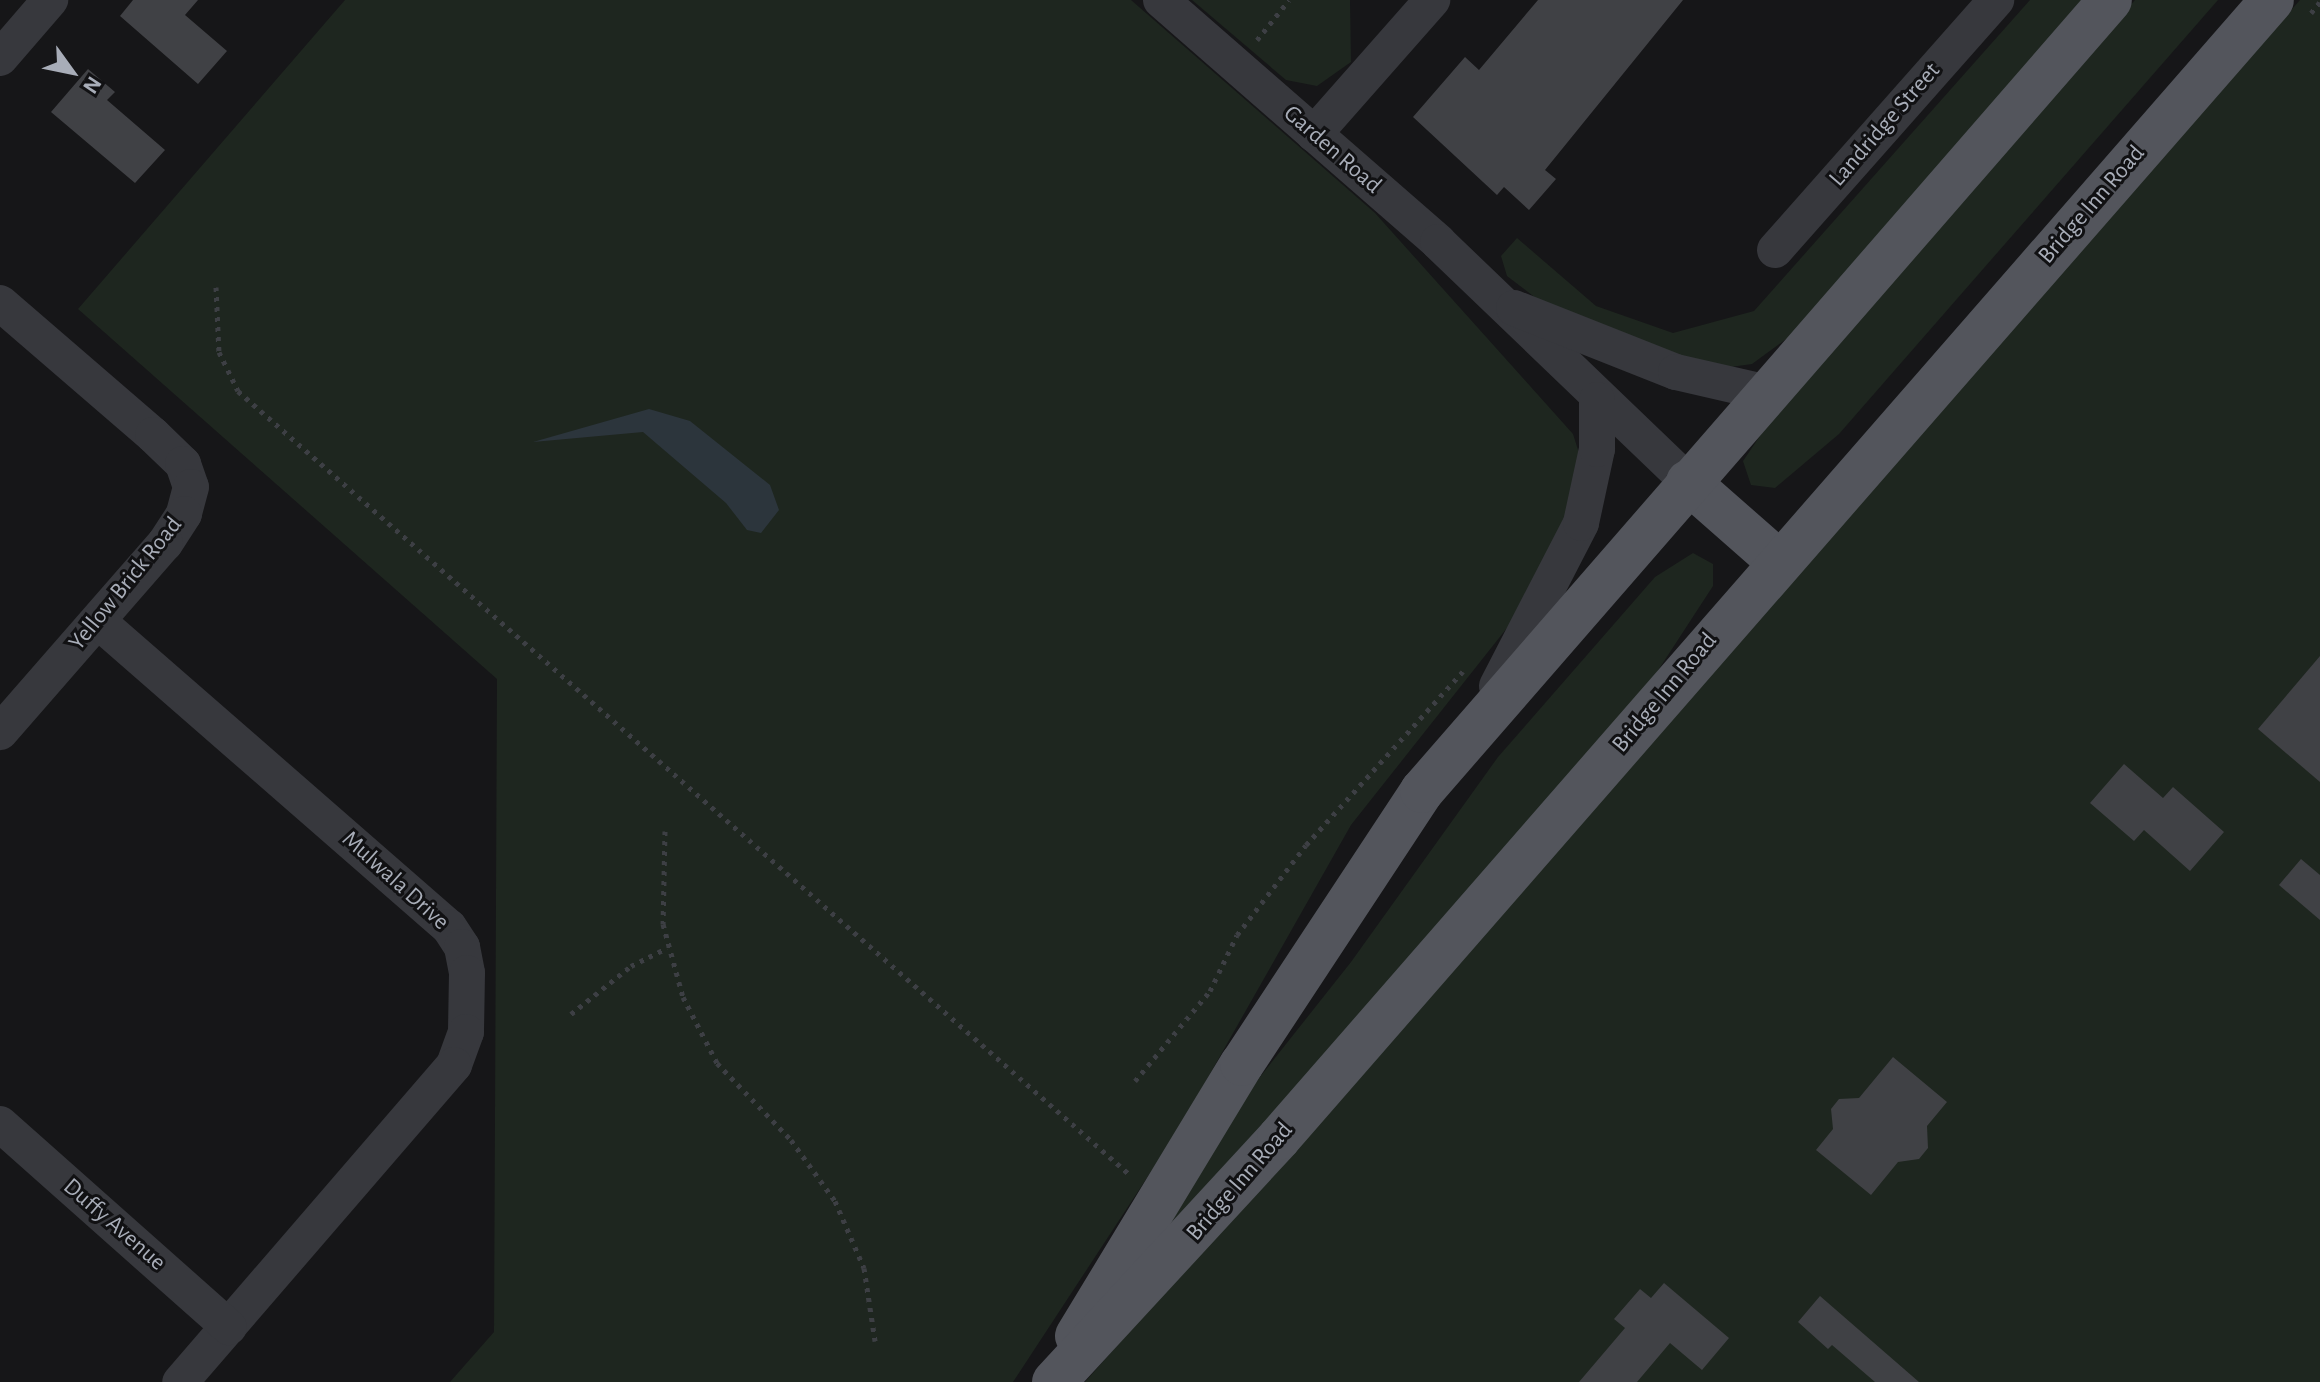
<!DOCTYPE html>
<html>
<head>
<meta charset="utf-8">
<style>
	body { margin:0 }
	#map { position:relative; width:2320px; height:1382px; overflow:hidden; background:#161618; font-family:"Alegreya Sans",sans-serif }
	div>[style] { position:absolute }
	.green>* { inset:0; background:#1e261f }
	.water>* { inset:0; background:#2c353c }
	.building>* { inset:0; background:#404145 }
	.path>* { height:5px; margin-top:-2.5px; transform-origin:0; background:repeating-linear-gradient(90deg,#3d3f44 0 4px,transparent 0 10px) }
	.minor>* { height:36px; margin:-18px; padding:0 18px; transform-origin:18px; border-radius:18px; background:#37383d }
	.major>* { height:44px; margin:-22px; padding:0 22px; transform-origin:22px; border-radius:22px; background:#53555c }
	span { translate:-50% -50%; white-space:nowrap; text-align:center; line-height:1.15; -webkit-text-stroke:6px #111113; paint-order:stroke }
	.street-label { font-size:24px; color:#a8adb8 }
	.north { position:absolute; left:32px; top:32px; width:80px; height:80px; -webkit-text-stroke:6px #111113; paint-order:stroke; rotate:123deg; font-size:22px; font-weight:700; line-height:32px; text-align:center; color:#a8adb8 }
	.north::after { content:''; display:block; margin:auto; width:28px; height:36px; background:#a8adb8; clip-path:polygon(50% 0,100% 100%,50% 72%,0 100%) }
</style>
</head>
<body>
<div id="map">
	<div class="green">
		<div style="clip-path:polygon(345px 0,1131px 0,1375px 213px,1573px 434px,1580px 456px,1573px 507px,1518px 614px,1351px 825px,1177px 1132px,1013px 1382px,450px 1382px,494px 1332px,497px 679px,78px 309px)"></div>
		<div style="clip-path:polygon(1192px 0,1350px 0,1351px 62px,1317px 86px,1286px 80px)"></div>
		<div style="clip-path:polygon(2030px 0,2086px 0,1789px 337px,1752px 364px,1716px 369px,1553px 311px,1507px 276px,1501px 256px,1517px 238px,1596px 306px,1673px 333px,1754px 311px)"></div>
		<div style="clip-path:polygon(2135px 0,2218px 0,1839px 434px,1775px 488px,1751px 485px,1743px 461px,1785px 399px)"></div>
		<div style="clip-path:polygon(2300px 0,2320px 0,2320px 1382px,1085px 1382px)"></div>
		<div style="clip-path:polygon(1693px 553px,1713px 564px,1713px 586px,1657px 672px,1167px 1249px,1156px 1242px,1248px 1092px,1351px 962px,1498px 757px,1655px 577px)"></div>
	</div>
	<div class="water">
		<div style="clip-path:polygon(649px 409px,690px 421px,770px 485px,779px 510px,761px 533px,747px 530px,726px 503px,643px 432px,533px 442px)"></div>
	</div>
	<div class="building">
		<div style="clip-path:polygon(133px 0,198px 0,185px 15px,227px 51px,198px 84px,120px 16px)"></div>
		<div style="clip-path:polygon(1538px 0,1683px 0,1545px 170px,1556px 179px,1529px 210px,1504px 187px,1497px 195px,1413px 117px,1465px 57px,1479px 70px)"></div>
		<div style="clip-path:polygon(88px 69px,115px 92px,107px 100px,165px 150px,135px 183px,51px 112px)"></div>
		<div style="clip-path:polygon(2320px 656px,2320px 782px,2258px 729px)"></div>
		<div style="clip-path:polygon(2124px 764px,2163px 798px,2173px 787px,2224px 832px,2190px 871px,2144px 830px,2134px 841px,2090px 803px)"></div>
		<div style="clip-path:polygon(2301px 859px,2320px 875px,2320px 920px,2279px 885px)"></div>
		<div style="clip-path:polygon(1893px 1057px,1947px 1102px,1927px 1126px,1928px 1148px,1919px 1159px,1898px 1162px,1871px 1195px,1816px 1150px,1833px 1129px,1831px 1109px,1839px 1099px,1859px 1098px)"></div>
		<div style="clip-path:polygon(1664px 1283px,1729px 1338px,1702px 1370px,1670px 1343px,1637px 1382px,1579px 1382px,1625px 1328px,1614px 1319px,1640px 1289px,1651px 1298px)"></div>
		<div style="clip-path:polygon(1820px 1296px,1919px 1382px,1875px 1382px,1832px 1345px,1828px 1349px,1798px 1322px)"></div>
	</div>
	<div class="path">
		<div style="left:2311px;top:13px;width:14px;rotate:-51deg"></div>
		<div style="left:1257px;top:40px;width:51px;rotate:-51.3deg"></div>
		<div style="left:216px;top:287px;width:65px;rotate:87.4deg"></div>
		<div style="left:219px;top:352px;width:43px;rotate:64deg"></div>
		<div style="left:238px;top:391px;width:1186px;rotate:41.31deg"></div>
		<div style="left:665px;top:831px;width:93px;rotate:91.2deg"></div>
		<div style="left:663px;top:924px;width:76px;rotate:74.7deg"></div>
		<div style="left:683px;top:997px;width:74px;rotate:62.7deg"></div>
		<div style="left:717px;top:1063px;width:107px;rotate:46.1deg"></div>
		<div style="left:791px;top:1140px;width:75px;rotate:54.2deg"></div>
		<div style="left:835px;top:1201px;width:73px;rotate:66.6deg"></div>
		<div style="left:864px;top:1268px;width:74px;rotate:81.4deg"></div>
		<div style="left:571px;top:1014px;width:77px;rotate:-38.7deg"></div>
		<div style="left:631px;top:966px;width:40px;rotate:-26.6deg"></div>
		<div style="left:1135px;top:1081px;width:117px;rotate:-50.2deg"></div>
		<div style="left:1210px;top:991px;width:62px;rotate:-64.3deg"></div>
		<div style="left:1237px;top:935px;width:113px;rotate:-52.5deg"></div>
		<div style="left:1306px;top:845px;width:234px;rotate:-47.9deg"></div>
	</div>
	<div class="minor">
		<div style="left:1161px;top:0;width:368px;rotate:41.1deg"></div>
		<div style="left:1438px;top:242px;width:347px;rotate:43.8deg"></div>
		<div style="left:0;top:58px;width:77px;rotate:-49.2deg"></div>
		<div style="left:1314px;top:134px;width:179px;rotate:-48.6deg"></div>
		<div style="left:1775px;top:250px;width:334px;rotate:-48.5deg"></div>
		<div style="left:0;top:303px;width:202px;rotate:40.8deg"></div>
		<div style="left:153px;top:435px;width:42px;rotate:44deg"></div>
		<div style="left:183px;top:464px;width:24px;rotate:71deg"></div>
		<div style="left:191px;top:487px;width:28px;rotate:105deg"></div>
		<div style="left:184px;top:514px;width:35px;rotate:123deg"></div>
		<div style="left:165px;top:543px;width:251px;rotate:131.1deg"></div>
		<div style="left:1514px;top:308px;width:174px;rotate:21.6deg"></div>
		<div style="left:1676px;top:372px;width:89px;rotate:12.9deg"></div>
		<div style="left:99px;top:622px;width:464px;rotate:41.1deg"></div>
		<div style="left:449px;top:927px;width:24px;rotate:57deg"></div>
		<div style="left:462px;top:947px;width:26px;rotate:79deg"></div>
		<div style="left:467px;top:973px;width:59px;rotate:91deg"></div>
		<div style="left:466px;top:1032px;width:35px;rotate:110deg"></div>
		<div style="left:454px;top:1065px;width:419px;rotate:130.8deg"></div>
		<div style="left:1497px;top:686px;width:183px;rotate:-62.7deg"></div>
		<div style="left:1581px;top:523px;width:76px;rotate:-77.8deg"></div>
		<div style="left:1597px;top:449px;width:49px;rotate:-90deg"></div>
		<div style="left:0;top:1124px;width:306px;rotate:41.6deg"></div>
	</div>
	<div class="major">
		<div style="left:1688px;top:482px;width:120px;rotate:41.3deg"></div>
		<div style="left:1077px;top:1336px;width:318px;rotate:-58.8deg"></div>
		<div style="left:1242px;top:1064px;width:327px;rotate:-56.6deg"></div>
		<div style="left:1422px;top:791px;width:1048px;rotate:-48.98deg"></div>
		<div style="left:1054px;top:1382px;width:332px;rotate:-47.3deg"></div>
		<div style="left:1279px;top:1138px;width:1510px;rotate:-48.89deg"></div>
	</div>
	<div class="street-label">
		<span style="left:1885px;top:125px;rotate:-49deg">Landridge Street</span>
		<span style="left:1332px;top:150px;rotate:41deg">Garden Road</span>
		<span style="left:2092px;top:205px;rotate:-49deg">Bridge Inn Road</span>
		<span style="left:126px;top:584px;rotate:-51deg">Yellow Brick Road</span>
		<span style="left:1665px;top:693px;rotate:-50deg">Bridge Inn Road</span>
		<span style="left:395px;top:881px;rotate:42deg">Mulwala Drive</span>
		<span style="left:1240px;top:1182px;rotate:-49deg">Bridge Inn Road</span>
		<span style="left:114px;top:1225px;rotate:41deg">Duffy Avenue</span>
	</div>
	<div class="north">N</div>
</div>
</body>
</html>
